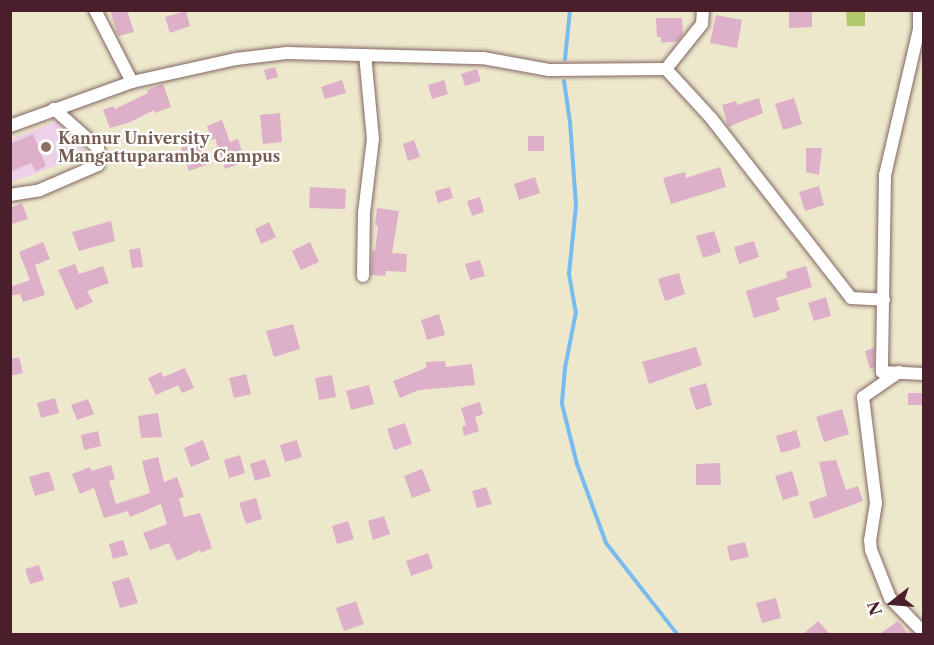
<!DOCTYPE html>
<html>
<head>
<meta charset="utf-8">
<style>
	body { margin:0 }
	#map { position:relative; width:934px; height:645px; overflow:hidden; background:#ede8cc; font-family:"Libre Caslon Text",serif }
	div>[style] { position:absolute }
	.built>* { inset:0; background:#edd1e9 }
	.green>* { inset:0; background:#b1c76b }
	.stream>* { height:4px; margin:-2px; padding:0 2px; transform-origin:2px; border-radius:2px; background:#78bbee }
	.building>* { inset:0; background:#ddafc8 }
	.roads { filter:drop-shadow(0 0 2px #836563) drop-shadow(0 0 2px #836563) }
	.minor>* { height:12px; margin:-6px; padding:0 6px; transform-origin:6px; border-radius:6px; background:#fff }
	.dots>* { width:16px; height:16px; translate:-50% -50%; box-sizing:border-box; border:3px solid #fff; border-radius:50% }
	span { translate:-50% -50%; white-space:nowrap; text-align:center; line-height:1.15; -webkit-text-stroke:4.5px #fff; paint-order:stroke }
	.education-label { font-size:16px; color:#785e54; font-weight:700 }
	.left { translate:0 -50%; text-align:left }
	.frame { position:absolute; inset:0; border:12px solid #4a1f2b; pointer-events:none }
	.north { position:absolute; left:862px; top:573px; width:60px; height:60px; -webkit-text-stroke:4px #fff; paint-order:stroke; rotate:253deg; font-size:16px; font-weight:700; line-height:24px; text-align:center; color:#4a1f2b }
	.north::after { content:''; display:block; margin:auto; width:21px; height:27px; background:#4a1f2b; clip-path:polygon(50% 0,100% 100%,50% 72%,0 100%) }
</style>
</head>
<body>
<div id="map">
	<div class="built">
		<div style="clip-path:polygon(57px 121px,88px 154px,11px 182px,11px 139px)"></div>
	</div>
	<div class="green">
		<div style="clip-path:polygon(846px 11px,865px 11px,865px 26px,847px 26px)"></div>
	</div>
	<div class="stream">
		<div style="left:565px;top:59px;width:49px;rotate:-84.2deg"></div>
		<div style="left:564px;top:81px;width:41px;rotate:81.7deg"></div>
		<div style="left:570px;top:122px;width:84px;rotate:85.9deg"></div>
		<div style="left:576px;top:206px;width:68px;rotate:95.9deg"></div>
		<div style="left:569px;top:274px;width:39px;rotate:80deg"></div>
		<div style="left:576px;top:312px;width:57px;rotate:101.1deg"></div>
		<div style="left:565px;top:368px;width:36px;rotate:95deg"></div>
		<div style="left:562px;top:404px;width:62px;rotate:76deg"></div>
		<div style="left:577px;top:464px;width:84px;rotate:69.8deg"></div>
		<div style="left:606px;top:543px;width:115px;rotate:52deg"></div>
	</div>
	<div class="building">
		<div style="clip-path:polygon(117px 10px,127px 10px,134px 32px,118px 36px,111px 13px)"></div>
		<div style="clip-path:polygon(789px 10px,812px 10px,812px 27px,789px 28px)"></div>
		<div style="clip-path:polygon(186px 11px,190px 26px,170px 33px,165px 17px)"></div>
		<div style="clip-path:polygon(716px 15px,742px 20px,737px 48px,710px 43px)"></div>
		<div style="clip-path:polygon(656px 18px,682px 18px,683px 34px,678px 41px,661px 43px,661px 37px,657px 37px)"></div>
		<div style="clip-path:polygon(275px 67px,278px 77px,267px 80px,264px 70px)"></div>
		<div style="clip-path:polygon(477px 69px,481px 81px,465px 86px,461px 74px)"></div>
		<div style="clip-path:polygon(342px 80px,346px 93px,325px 99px,321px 87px)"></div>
		<div style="clip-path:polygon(444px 80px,448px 94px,432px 99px,428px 85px)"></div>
		<div style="clip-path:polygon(163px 84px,171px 107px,155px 113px,154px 110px,128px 123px,110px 128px,103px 110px,114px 106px,115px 109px,148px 93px,147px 90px)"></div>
		<div style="clip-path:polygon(759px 98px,763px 113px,728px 127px,722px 105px,736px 101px,737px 105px)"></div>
		<div style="clip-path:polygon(794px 98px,802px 124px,783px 130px,775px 104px)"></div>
		<div style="clip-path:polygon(280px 113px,282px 142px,263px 144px,260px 115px)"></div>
		<div style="clip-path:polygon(222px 120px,230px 142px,238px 139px,245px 162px,225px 169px,215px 138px,212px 140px,207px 126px)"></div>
		<div style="clip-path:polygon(33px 134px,46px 166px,36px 171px,31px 163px,10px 172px,10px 144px)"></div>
		<div style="clip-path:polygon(528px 136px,544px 136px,544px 151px,528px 151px)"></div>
		<div style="clip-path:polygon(414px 140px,420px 157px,408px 161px,403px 144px)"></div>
		<div style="clip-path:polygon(197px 143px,206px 165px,189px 171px,181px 148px)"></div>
		<div style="clip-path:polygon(806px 148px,822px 148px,819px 175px,806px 172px)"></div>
		<div style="clip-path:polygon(720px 167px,726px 187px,671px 204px,663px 178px,685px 172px,686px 178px)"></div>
		<div style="clip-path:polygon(535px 177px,540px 193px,519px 200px,514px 184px)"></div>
		<div style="clip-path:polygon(819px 186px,824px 205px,805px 211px,799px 192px)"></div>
		<div style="clip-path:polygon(310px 187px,346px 189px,345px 209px,309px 208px)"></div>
		<div style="clip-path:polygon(450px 187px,453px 198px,438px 203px,435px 191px)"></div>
		<div style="clip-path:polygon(480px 197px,484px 212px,472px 216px,467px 201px)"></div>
		<div style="clip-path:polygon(22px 203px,28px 219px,12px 224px,10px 208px)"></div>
		<div style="clip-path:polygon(377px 208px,399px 211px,392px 253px,407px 254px,406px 272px,386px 271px,385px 276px,371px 275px,372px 250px,375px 251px,378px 226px,375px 225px)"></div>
		<div style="clip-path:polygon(111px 221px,115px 241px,79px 251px,72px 232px)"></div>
		<div style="clip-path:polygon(269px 222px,276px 237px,261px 244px,255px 229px)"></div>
		<div style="clip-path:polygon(714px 231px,721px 252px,703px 258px,696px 236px)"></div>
		<div style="clip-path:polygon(754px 241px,759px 257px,739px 264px,734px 247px)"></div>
		<div style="clip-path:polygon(43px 242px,50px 259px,35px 265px,45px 295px,23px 302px,20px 294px,10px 296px,10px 287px,30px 280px,19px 252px)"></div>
		<div style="clip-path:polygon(310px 242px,319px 262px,301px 270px,292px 251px)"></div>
		<div style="clip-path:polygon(140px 248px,143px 267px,132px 268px,129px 250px)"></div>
		<div style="clip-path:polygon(480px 260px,485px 276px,470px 280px,465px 264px)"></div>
		<div style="clip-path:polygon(75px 264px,79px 274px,103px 266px,109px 283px,87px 291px,93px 302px,76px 310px,58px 270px)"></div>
		<div style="clip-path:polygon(806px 266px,812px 287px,776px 298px,780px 310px,754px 318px,746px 291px,787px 278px,786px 272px)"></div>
		<div style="clip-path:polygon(679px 273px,685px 294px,665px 301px,658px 279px)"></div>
		<div style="clip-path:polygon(826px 297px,831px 316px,814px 321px,808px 303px)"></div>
		<div style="clip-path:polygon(439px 314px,445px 335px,427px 340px,421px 320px)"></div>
		<div style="clip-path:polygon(293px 324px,300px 349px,274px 357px,266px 331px)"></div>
		<div style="clip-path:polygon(696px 347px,702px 365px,649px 384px,642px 362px)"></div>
		<div style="clip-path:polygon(874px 348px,874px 367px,870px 369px,865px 351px)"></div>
		<div style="clip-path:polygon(19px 357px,23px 373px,10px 376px,10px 359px)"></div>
		<div style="clip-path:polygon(445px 361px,446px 367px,472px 364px,475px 385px,419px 390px,400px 398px,393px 381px,426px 368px,426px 362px)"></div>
		<div style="clip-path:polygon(185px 368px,194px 388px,182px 393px,178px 385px,156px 395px,148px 378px,161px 372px,163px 377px)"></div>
		<div style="clip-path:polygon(246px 374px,251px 394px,234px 398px,229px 378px)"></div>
		<div style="clip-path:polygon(332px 375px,336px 397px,319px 400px,315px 378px)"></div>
		<div style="clip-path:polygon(706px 383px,712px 405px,696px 410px,689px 388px)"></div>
		<div style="clip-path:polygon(369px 385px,374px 404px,351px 410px,346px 391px)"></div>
		<div style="clip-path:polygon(908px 393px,924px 393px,924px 405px,908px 405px)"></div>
		<div style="clip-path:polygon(55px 398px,59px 413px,41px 418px,37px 403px)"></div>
		<div style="clip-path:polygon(88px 399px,94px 414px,77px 420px,71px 405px)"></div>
		<div style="clip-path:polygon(480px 402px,483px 414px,475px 417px,479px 431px,464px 436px,462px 427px,466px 425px,461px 408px)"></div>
		<div style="clip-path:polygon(842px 409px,849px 434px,824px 442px,816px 417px)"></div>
		<div style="clip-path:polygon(158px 413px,162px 437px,141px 438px,138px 416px)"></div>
		<div style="clip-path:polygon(405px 423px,412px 444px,394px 450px,387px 429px)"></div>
		<div style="clip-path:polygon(796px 430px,801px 447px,781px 453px,776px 436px)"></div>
		<div style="clip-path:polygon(98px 431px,101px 446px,84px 450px,81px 435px)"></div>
		<div style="clip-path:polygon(203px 440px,210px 459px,191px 467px,184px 448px)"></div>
		<div style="clip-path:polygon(297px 440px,302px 457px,285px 462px,280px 445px)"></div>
		<div style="clip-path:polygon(240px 455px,245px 473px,229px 478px,224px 460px)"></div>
		<div style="clip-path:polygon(158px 457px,164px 482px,177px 477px,184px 497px,179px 498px,184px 517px,200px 513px,212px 548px,201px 553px,200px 550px,177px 561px,169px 543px,150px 550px,143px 533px,167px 524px,161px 504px,130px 517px,128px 511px,104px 518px,94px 488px,80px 494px,72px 474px,90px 467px,92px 471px,111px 465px,115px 479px,109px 481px,116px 504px,150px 493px,142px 461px)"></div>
		<div style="clip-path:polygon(265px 459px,271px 476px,255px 481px,250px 464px)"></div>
		<div style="clip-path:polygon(836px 460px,846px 490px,858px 486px,863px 501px,814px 519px,809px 502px,827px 496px,819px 462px)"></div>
		<div style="clip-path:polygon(720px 463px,721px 485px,696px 485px,696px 464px)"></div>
		<div style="clip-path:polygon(422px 469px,431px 491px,412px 498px,404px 476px)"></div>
		<div style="clip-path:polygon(49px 471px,55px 490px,35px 496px,29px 477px)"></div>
		<div style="clip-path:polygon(792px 471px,799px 495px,783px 500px,775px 476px)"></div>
		<div style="clip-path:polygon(486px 487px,492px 504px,477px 508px,472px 491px)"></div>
		<div style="clip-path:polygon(256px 498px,262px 519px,246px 524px,239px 503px)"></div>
		<div style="clip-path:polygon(384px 516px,390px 534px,373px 540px,368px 521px)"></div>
		<div style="clip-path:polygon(348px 521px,354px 539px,337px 544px,332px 526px)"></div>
		<div style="clip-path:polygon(123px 540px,128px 555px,113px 559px,109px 544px)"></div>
		<div style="clip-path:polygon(745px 542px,749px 557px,730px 561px,727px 546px)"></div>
		<div style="clip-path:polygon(428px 553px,433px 568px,411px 576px,406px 561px)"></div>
		<div style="clip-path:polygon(39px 565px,44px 580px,30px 584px,25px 569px)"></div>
		<div style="clip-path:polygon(129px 577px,138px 603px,120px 608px,112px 582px)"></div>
		<div style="clip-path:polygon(776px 598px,781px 618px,762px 623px,756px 603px)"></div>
		<div style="clip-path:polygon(356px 601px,364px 624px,344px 631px,336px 608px)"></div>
		<div style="clip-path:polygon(818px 621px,830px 634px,803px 634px)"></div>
		<div style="clip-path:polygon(898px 621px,908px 634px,880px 634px)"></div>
	</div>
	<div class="roads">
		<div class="minor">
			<div style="left:95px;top:10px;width:81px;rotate:62.8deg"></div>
			<div style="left:919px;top:10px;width:19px;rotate:90deg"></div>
			<div style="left:919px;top:29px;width:150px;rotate:103.1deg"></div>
			<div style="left:885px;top:175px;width:197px;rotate:90.9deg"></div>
			<div style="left:882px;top:372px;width:42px;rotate:2.7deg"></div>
			<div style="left:666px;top:69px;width:58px;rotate:-51.3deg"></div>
			<div style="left:702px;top:24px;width:14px;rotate:-86deg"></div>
			<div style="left:10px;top:126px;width:130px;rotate:-19.8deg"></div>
			<div style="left:132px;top:82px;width:107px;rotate:-12.5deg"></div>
			<div style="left:236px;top:59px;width:51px;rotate:-6.7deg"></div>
			<div style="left:287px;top:53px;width:196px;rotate:1.5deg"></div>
			<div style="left:483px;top:58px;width:67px;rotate:10.3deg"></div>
			<div style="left:549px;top:70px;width:117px;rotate:-0.5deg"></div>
			<div style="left:666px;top:69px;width:67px;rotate:47.4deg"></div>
			<div style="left:711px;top:118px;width:228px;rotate:52.1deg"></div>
			<div style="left:851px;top:298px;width:33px;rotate:3deg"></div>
			<div style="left:10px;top:195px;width:30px;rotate:-9deg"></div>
			<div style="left:40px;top:190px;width:63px;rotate:-23.3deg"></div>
			<div style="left:98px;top:165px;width:17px;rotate:-90deg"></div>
			<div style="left:98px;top:148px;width:59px;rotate:-138.4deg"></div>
			<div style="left:363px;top:276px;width:63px;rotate:-89.1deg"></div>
			<div style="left:364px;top:213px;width:75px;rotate:-83.1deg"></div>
			<div style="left:373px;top:139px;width:84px;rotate:-95.4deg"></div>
			<div style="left:899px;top:372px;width:44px;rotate:145.2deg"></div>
			<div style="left:863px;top:397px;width:107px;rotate:83deg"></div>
			<div style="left:876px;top:503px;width:37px;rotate:99deg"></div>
			<div style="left:870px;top:540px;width:10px;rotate:84deg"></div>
			<div style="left:871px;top:550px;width:52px;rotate:68.4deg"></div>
			<div style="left:890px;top:598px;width:49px;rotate:45.8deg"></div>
		</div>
	</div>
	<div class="dots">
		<div style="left:46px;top:147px;background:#8d6e63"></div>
	</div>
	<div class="education-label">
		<span class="left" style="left:58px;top:147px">Kannur University<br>Mangattuparamba Campus</span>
	</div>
	<div class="frame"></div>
	<div class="north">N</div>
</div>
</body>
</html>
